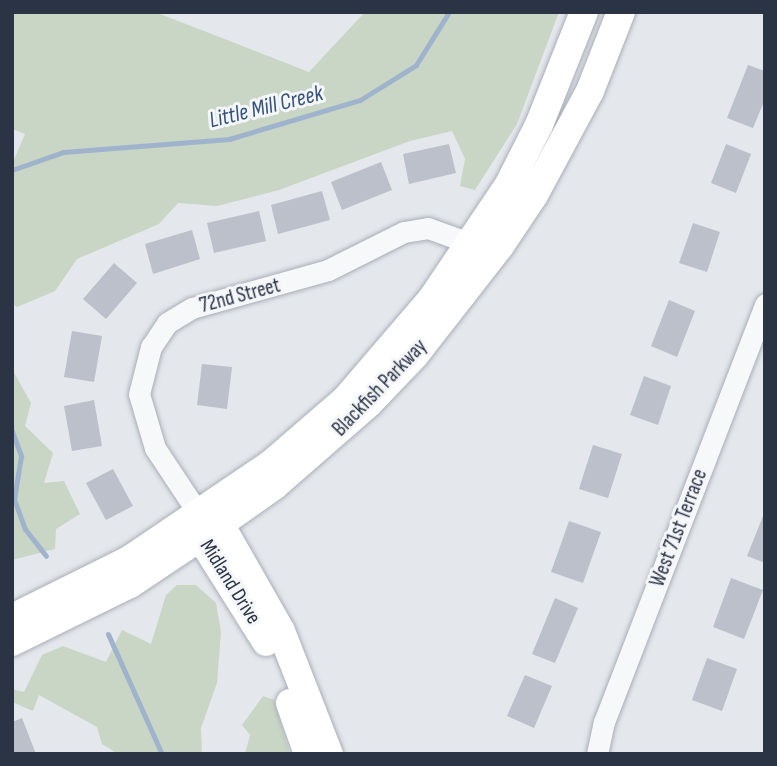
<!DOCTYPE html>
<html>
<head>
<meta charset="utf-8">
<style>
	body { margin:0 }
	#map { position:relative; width:777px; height:766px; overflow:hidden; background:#e4e7ec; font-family:"Sofia Sans Condensed",sans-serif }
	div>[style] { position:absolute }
	.green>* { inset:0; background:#c9d6c5 }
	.stream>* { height:5px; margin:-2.5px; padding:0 2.5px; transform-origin:2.5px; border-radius:2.5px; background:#9fb4cc }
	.building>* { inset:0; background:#bbc0ca }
	.roads { filter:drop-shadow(0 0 2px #a9aeb7) drop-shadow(0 0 2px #a9aeb7) }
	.street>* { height:21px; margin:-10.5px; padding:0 10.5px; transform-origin:10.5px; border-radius:10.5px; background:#f7f8fa }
	.secondary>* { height:28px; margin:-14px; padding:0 14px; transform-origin:14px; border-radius:14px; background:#fff }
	span { translate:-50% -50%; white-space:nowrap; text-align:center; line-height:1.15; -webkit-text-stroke:6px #f4f6f9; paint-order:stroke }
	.street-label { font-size:21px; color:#2b3445 }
	.water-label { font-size:23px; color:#34527a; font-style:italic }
	.frame { position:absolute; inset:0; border:14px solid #2b3445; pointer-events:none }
</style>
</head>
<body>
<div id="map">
	<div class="green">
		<div style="clip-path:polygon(12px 12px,155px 12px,309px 72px,365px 12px,559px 12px,517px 124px,475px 190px,460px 186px,465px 159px,452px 131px,410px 141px,279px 190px,217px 206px,178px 203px,159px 224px,77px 259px,55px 291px,17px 307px,12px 304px,12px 164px,25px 134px,12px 129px)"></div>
		<div style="clip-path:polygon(12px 369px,31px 403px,25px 426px,53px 453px,44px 483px,64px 481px,80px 514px,56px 529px,55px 549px,12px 560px)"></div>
		<div style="clip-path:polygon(177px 585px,196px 585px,216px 603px,221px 632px,217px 683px,201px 728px,202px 754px,118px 754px,102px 744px,97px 727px,39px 695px,33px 711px,12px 702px,12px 689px,24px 692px,42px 655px,63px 646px,106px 662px,122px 630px,151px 644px,166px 595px)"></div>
		<div style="clip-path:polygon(263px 696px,274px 700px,290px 754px,245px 754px,250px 735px,242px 725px)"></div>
	</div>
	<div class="stream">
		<div style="left:12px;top:170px;width:54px;rotate:-19.4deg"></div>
		<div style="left:63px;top:152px;width:167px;rotate:-4.5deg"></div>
		<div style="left:229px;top:139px;width:137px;rotate:-16.6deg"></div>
		<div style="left:360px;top:100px;width:66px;rotate:-32deg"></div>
		<div style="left:416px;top:65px;width:62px;rotate:-58.1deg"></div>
		<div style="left:12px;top:431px;width:27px;rotate:70deg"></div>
		<div style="left:21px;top:456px;width:44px;rotate:99.2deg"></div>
		<div style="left:14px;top:499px;width:32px;rotate:70deg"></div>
		<div style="left:25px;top:529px;width:34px;rotate:52deg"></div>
		<div style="left:108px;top:634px;width:132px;rotate:65.8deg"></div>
	</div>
	<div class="building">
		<div style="clip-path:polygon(748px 65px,765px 71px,765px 99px,753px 128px,727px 118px)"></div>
		<div style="clip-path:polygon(449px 144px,456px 173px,409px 184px,403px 154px)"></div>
		<div style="clip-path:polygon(726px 144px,751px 154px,736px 193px,711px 183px)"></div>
		<div style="clip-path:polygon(381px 162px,392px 190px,342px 210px,331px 182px)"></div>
		<div style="clip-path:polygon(322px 191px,330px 220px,278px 234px,271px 205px)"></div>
		<div style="clip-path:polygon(259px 211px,266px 241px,214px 253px,207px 223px)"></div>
		<div style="clip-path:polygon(693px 223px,720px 232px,707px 272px,679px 263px)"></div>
		<div style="clip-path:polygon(192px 230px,200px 259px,153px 274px,145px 244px)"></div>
		<div style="clip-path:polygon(114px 263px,137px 283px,106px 319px,83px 299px)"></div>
		<div style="clip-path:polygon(669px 300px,695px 311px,677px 357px,651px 346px)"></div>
		<div style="clip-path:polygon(72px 331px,102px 336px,94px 382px,64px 377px)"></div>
		<div style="clip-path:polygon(202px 364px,232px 367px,227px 409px,197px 405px)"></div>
		<div style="clip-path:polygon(644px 376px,671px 386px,658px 425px,630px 415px)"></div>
		<div style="clip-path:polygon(94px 400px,102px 446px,72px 451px,64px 406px)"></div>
		<div style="clip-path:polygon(593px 445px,622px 454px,608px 498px,579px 489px)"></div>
		<div style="clip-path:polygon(113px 469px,133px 506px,106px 520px,86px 483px)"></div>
		<div style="clip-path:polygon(765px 511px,765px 563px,747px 556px)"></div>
		<div style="clip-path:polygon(569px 521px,601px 532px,583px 583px,551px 572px)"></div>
		<div style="clip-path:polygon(731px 578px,763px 590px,744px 639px,713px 627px)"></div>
		<div style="clip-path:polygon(555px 598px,578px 608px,555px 663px,532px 654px)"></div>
		<div style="clip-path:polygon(707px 658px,737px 669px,722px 711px,692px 700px)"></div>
		<div style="clip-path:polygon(525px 675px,552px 686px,534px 728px,507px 716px)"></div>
		<div style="clip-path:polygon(22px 718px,36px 754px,12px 754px,12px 722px)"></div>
	</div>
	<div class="roads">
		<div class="street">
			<div style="left:198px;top:513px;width:78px;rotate:-123.5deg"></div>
			<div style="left:155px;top:448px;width:56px;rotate:-106.5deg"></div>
			<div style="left:139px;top:394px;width:49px;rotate:-75.7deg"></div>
			<div style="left:151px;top:347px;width:29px;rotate:-56deg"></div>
			<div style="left:167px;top:323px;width:29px;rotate:-31deg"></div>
			<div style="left:192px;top:308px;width:141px;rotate:-15.6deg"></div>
			<div style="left:328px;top:270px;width:85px;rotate:-26.6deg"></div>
			<div style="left:404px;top:232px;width:24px;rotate:-9deg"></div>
			<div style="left:428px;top:228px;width:47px;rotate:20deg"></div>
			<div style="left:597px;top:754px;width:33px;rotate:-78deg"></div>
			<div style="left:604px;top:722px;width:448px;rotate:-68.9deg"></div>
		</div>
		<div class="secondary">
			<div style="left:203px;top:516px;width:19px;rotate:25deg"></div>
			<div style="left:220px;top:524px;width:123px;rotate:60.3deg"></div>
			<div style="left:281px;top:631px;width:132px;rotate:68.7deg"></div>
			<div style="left:198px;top:520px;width:17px;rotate:83deg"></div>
			<div style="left:200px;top:537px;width:124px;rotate:57.8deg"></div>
			<div style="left:12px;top:618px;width:131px;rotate:-26.4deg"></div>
			<div style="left:129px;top:560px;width:171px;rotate:-34.1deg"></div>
			<div style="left:271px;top:464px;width:99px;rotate:-40.9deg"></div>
			<div style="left:346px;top:399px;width:130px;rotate:-49.4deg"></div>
			<div style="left:431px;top:300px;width:138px;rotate:-56deg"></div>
			<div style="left:508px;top:186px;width:68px;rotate:-63.1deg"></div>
			<div style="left:539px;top:125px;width:122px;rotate:-68.3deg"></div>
			<div style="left:12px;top:642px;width:131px;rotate:-26.2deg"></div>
			<div style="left:130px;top:584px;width:108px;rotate:-33.7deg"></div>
			<div style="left:220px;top:524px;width:66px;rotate:-35.1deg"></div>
			<div style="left:274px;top:486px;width:126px;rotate:-41.1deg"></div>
			<div style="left:369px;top:403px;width:66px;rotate:-46.2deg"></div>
			<div style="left:415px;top:355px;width:138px;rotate:-52.1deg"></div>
			<div style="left:500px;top:246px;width:61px;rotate:-56.3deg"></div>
			<div style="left:534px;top:195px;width:118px;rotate:-61.7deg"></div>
			<div style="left:590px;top:91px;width:85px;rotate:-68.6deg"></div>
			<div style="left:290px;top:703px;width:54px;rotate:70.6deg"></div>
		</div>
	</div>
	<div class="street-label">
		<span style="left:240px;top:296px;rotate:-15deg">72nd Street</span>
		<span style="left:380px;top:388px;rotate:-46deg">Blackfish Parkway</span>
		<span style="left:679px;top:528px;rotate:-69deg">West 71st Terrace</span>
		<span style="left:230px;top:582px;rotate:58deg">Midland Drive</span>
	</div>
	<div class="water-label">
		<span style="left:266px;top:107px;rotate:-14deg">Little Mill Creek</span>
	</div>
	<div class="frame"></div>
</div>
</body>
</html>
